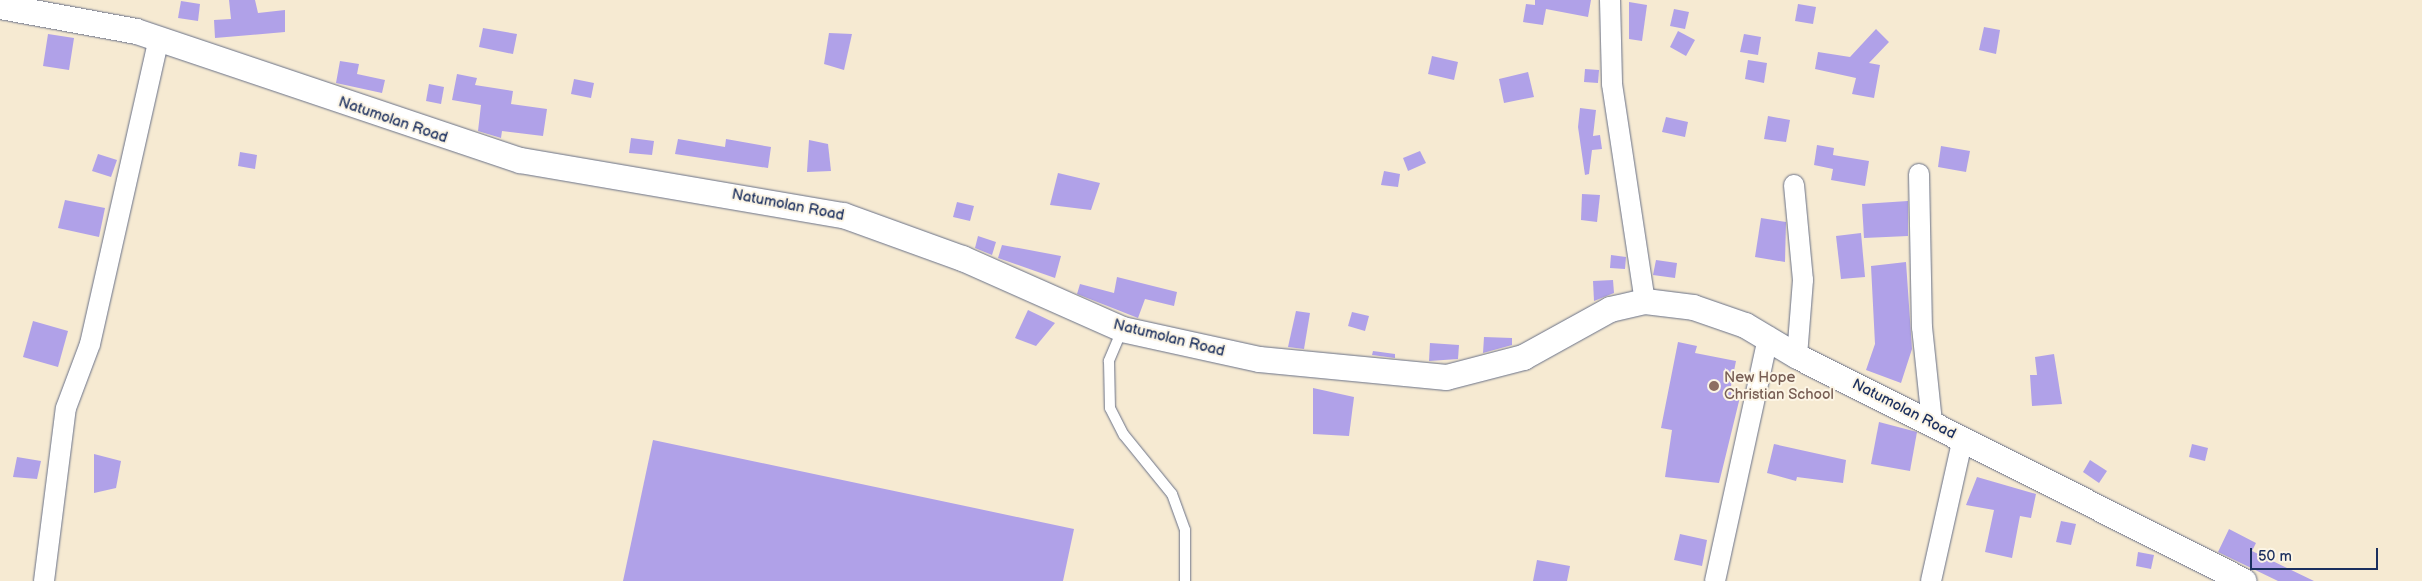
<!DOCTYPE html>
<html>
<head>
<meta charset="utf-8">
<style>
	body { margin:0 }
	#map { position:relative; width:2422px; height:581px; overflow:hidden; background:#f6ead2; font-family:"Balsamiq Sans",sans-serif }
	div>[style] { position:absolute }
	.building>* { inset:0; background:#b0a1e8 }
	.roads { filter:drop-shadow(0 0 1px #687087) drop-shadow(0 0 1px #687087) }
	.service>* { height:10px; margin:-5px; padding:0 5px; transform-origin:5px; border-radius:5px; background:#fff }
	.minor>* { height:20px; margin:-10px; padding:0 10px; transform-origin:10px; border-radius:10px; background:#fff }
	.tertiary>* { height:25px; margin:-12.5px; padding:0 12.5px; transform-origin:12.5px; border-radius:12.5px; background:#fff }
	.dots>* { width:14px; height:14px; translate:-50% -50%; box-sizing:border-box; border:2px solid #fcf5e5; border-radius:50% }
	span { translate:-50% -50%; white-space:nowrap; text-align:center; line-height:1.15; -webkit-text-stroke:4px #fcf5e5; paint-order:stroke }
	.street-label { font-size:15px; color:#1b2f5e }
	.education-label { font-size:15px; color:#785e54 }
	.left { translate:0 -50%; text-align:left }
	.scale { position:absolute; left:2250px; top:548px; width:128px; height:22px; box-sizing:border-box; border:2px solid #1b2f5e; border-top:0; padding-left:6px; font-size:15px; line-height:18px; white-space:nowrap; color:#1b2f5e; -webkit-text-stroke:4px #fcf5e5; paint-order:stroke }
</style>
</head>
<body>
<div id="map">
	<div class="building">
		<div style="clip-path:polygon(229px 0,255px 0,258px 13px,285px 10px,285px 32px,215px 38px,214px 20px,231px 19px)"></div>
		<div style="clip-path:polygon(1535px 0,1591px 0,1588px 17px,1546px 9px,1543px 25px,1523px 22px,1526px 4px,1535px 5px)"></div>
		<div style="clip-path:polygon(181px 1px,200px 4px,198px 21px,178px 18px)"></div>
		<div style="clip-path:polygon(1629px 2px,1647px 5px,1642px 41px,1629px 39px)"></div>
		<div style="clip-path:polygon(1798px 4px,1816px 7px,1813px 24px,1795px 21px)"></div>
		<div style="clip-path:polygon(1674px 9px,1689px 12px,1685px 29px,1670px 26px)"></div>
		<div style="clip-path:polygon(1984px 27px,2000px 30px,1996px 54px,1979px 50px)"></div>
		<div style="clip-path:polygon(483px 28px,517px 34px,513px 54px,479px 47px)"></div>
		<div style="clip-path:polygon(1876px 29px,1889px 42px,1869px 63px,1880px 65px,1874px 98px,1852px 94px,1856px 78px,1815px 69px,1818px 52px,1850px 57px)"></div>
		<div style="clip-path:polygon(1678px 31px,1695px 40px,1686px 56px,1670px 47px)"></div>
		<div style="clip-path:polygon(829px 33px,852px 34px,844px 70px,824px 64px)"></div>
		<div style="clip-path:polygon(48px 34px,74px 38px,69px 70px,43px 66px)"></div>
		<div style="clip-path:polygon(1744px 34px,1761px 37px,1758px 55px,1740px 52px)"></div>
		<div style="clip-path:polygon(1432px 56px,1458px 62px,1454px 80px,1428px 74px)"></div>
		<div style="clip-path:polygon(1748px 60px,1767px 63px,1764px 83px,1745px 79px)"></div>
		<div style="clip-path:polygon(340px 61px,359px 64px,357px 74px,385px 80px,382px 93px,336px 83px)"></div>
		<div style="clip-path:polygon(1585px 69px,1599px 70px,1598px 83px,1584px 82px)"></div>
		<div style="clip-path:polygon(1528px 72px,1534px 97px,1504px 103px,1499px 79px)"></div>
		<div style="clip-path:polygon(457px 74px,477px 78px,475px 85px,513px 91px,511px 104px,547px 109px,543px 136px,502px 131px,501px 138px,478px 131px,481px 105px,452px 100px)"></div>
		<div style="clip-path:polygon(574px 79px,594px 83px,591px 98px,571px 94px)"></div>
		<div style="clip-path:polygon(429px 84px,444px 87px,441px 104px,426px 101px)"></div>
		<div style="clip-path:polygon(1580px 108px,1596px 110px,1593px 136px,1600px 135px,1602px 149px,1592px 150px,1589px 174px,1585px 175px,1578px 127px)"></div>
		<div style="clip-path:polygon(1768px 116px,1790px 120px,1786px 142px,1764px 139px)"></div>
		<div style="clip-path:polygon(1666px 117px,1688px 122px,1685px 137px,1662px 132px)"></div>
		<div style="clip-path:polygon(631px 138px,654px 141px,652px 155px,629px 153px)"></div>
		<div style="clip-path:polygon(678px 139px,725px 147px,726px 139px,771px 147px,768px 168px,675px 154px)"></div>
		<div style="clip-path:polygon(809px 140px,828px 144px,831px 171px,807px 172px)"></div>
		<div style="clip-path:polygon(1817px 145px,1834px 148px,1833px 155px,1869px 161px,1865px 186px,1831px 180px,1833px 169px,1814px 165px)"></div>
		<div style="clip-path:polygon(1941px 146px,1970px 151px,1966px 172px,1938px 167px)"></div>
		<div style="clip-path:polygon(1420px 151px,1426px 163px,1408px 171px,1403px 158px)"></div>
		<div style="clip-path:polygon(240px 152px,257px 155px,255px 169px,238px 166px)"></div>
		<div style="clip-path:polygon(98px 154px,117px 160px,111px 177px,92px 171px)"></div>
		<div style="clip-path:polygon(1384px 171px,1400px 174px,1398px 187px,1381px 185px)"></div>
		<div style="clip-path:polygon(1058px 173px,1100px 183px,1091px 210px,1050px 205px)"></div>
		<div style="clip-path:polygon(1582px 194px,1600px 195px,1597px 222px,1581px 220px)"></div>
		<div style="clip-path:polygon(65px 200px,105px 208px,99px 237px,58px 228px)"></div>
		<div style="clip-path:polygon(1908px 201px,1908px 236px,1864px 238px,1862px 204px)"></div>
		<div style="clip-path:polygon(957px 202px,974px 206px,970px 221px,953px 217px)"></div>
		<div style="clip-path:polygon(1761px 218px,1786px 222px,1785px 262px,1755px 257px)"></div>
		<div style="clip-path:polygon(1861px 233px,1865px 277px,1841px 279px,1836px 236px)"></div>
		<div style="clip-path:polygon(978px 236px,996px 242px,992px 255px,975px 248px)"></div>
		<div style="clip-path:polygon(1002px 245px,1061px 256px,1055px 278px,998px 258px)"></div>
		<div style="clip-path:polygon(1611px 255px,1626px 257px,1625px 269px,1610px 268px)"></div>
		<div style="clip-path:polygon(1656px 260px,1677px 263px,1675px 278px,1653px 275px)"></div>
		<div style="clip-path:polygon(1906px 262px,1912px 349px,1901px 383px,1866px 370px,1875px 344px,1871px 266px)"></div>
		<div style="clip-path:polygon(1117px 277px,1177px 292px,1174px 306px,1145px 299px,1138px 318px,1077px 294px,1080px 284px,1114px 293px)"></div>
		<div style="clip-path:polygon(1613px 280px,1614px 293px,1594px 301px,1593px 281px)"></div>
		<div style="clip-path:polygon(1028px 310px,1055px 323px,1036px 346px,1015px 338px)"></div>
		<div style="clip-path:polygon(1296px 311px,1310px 313px,1304px 349px,1288px 347px)"></div>
		<div style="clip-path:polygon(1352px 312px,1369px 316px,1365px 331px,1348px 326px)"></div>
		<div style="clip-path:polygon(33px 321px,68px 331px,58px 367px,23px 357px)"></div>
		<div style="clip-path:polygon(1484px 337px,1512px 338px,1512px 345px,1483px 353px)"></div>
		<div style="clip-path:polygon(1678px 342px,1697px 346px,1695px 353px,1736px 361px,1730px 391px,1741px 393px,1719px 483px,1665px 477px,1672px 430px,1661px 428px)"></div>
		<div style="clip-path:polygon(1430px 343px,1459px 345px,1458px 359px,1429px 361px)"></div>
		<div style="clip-path:polygon(1373px 351px,1395px 354px,1395px 358px,1372px 355px)"></div>
		<div style="clip-path:polygon(2054px 354px,2062px 404px,2032px 406px,2030px 375px,2037px 375px,2035px 357px)"></div>
		<div style="clip-path:polygon(1313px 388px,1354px 397px,1349px 436px,1313px 434px)"></div>
		<div style="clip-path:polygon(1879px 422px,1917px 432px,1910px 471px,1871px 464px)"></div>
		<div style="clip-path:polygon(653px 440px,1074px 529px,1063px 581px,623px 581px)"></div>
		<div style="clip-path:polygon(1774px 444px,1846px 460px,1843px 483px,1797px 477px,1796px 481px,1767px 473px)"></div>
		<div style="clip-path:polygon(2192px 444px,2208px 448px,2205px 461px,2189px 457px)"></div>
		<div style="clip-path:polygon(94px 454px,121px 461px,116px 488px,94px 493px)"></div>
		<div style="clip-path:polygon(17px 457px,41px 461px,37px 479px,13px 477px)"></div>
		<div style="clip-path:polygon(2090px 460px,2107px 471px,2099px 483px,2083px 472px)"></div>
		<div style="clip-path:polygon(1977px 477px,2036px 494px,2031px 518px,2020px 516px,2012px 558px,1985px 552px,1994px 510px,1966px 505px)"></div>
		<div style="clip-path:polygon(2061px 521px,2076px 524px,2071px 545px,2056px 542px)"></div>
		<div style="clip-path:polygon(2229px 529px,2256px 543px,2252px 551px,2314px 581px,2278px 581px,2218px 552px)"></div>
		<div style="clip-path:polygon(1680px 534px,1707px 540px,1702px 566px,1674px 560px)"></div>
		<div style="clip-path:polygon(2138px 552px,2154px 555px,2151px 569px,2136px 566px)"></div>
		<div style="clip-path:polygon(1537px 560px,1570px 566px,1567px 581px,1533px 581px)"></div>
	</div>
	<div class="roads">
		<div class="service">
			<div style="left:1122px;top:330px;width:34px;rotate:113deg"></div>
			<div style="left:1109px;top:361px;width:47px;rotate:88.8deg"></div>
			<div style="left:1110px;top:408px;width:30px;rotate:63deg"></div>
			<div style="left:1124px;top:435px;width:76px;rotate:50.9deg"></div>
			<div style="left:1172px;top:494px;width:38px;rotate:70deg"></div>
			<div style="left:1185px;top:530px;width:51px;rotate:90deg"></div>
		</div>
		<div class="minor">
			<div style="left:1610px;top:0;width:84px;rotate:88.6deg"></div>
			<div style="left:1612px;top:84px;width:219px;rotate:81.4deg"></div>
			<div style="left:1919px;top:174px;width:153px;rotate:88.9deg"></div>
			<div style="left:1922px;top:327px;width:96px;rotate:84deg"></div>
			<div style="left:1794px;top:185px;width:95px;rotate:84.6deg"></div>
			<div style="left:1803px;top:280px;width:76px;rotate:94.5deg"></div>
			<div style="left:44px;top:581px;width:174px;rotate:-82.8deg"></div>
			<div style="left:66px;top:408px;width:68px;rotate:-69.4deg"></div>
			<div style="left:90px;top:344px;width:313px;rotate:-77.3deg"></div>
			<div style="left:1715px;top:581px;width:250px;rotate:-77.7deg"></div>
			<div style="left:1931px;top:581px;width:147px;rotate:-77.4deg"></div>
		</div>
		<div class="tertiary">
			<div style="left:0;top:6px;width:138px;rotate:10.4deg"></div>
			<div style="left:136px;top:31px;width:405px;rotate:18.6deg"></div>
			<div style="left:520px;top:160px;width:328px;rotate:9.7deg"></div>
			<div style="left:843px;top:215px;width:127px;rotate:19.9deg"></div>
			<div style="left:962px;top:258px;width:175px;rotate:23.9deg"></div>
			<div style="left:1122px;top:329px;width:140px;rotate:12.4deg"></div>
			<div style="left:1259px;top:359px;width:188px;rotate:5.5deg"></div>
			<div style="left:1446px;top:377px;width:80px;rotate:-14.6deg"></div>
			<div style="left:1523px;top:357px;width:99px;rotate:-28.9deg"></div>
			<div style="left:1610px;top:309px;width:36px;rotate:-13deg"></div>
			<div style="left:1645px;top:301px;width:48px;rotate:7.1deg"></div>
			<div style="left:1693px;top:307px;width:55px;rotate:19.1deg"></div>
			<div style="left:1745px;top:325px;width:61px;rotate:30.8deg"></div>
			<div style="left:1797px;top:356px;width:500px;rotate:26.72deg"></div>
		</div>
	</div>
	<div class="dots">
		<div style="left:1714px;top:386px;background:#8d6e63"></div>
	</div>
	<div class="street-label">
		<span style="left:393px;top:120px;rotate:19deg">Natumolan Road</span>
		<span style="left:788px;top:205px;rotate:11deg">Natumolan Road</span>
		<span style="left:1169px;top:338px;rotate:14deg">Natumolan Road</span>
		<span style="left:1904px;top:409px;rotate:27deg">Natumolan Road</span>
	</div>
	<div class="education-label">
		<span class="left" style="left:1724px;top:386px">New Hope<br>Christian School</span>
	</div>
	<div class="scale">50 m</div>
</div>
</body>
</html>
